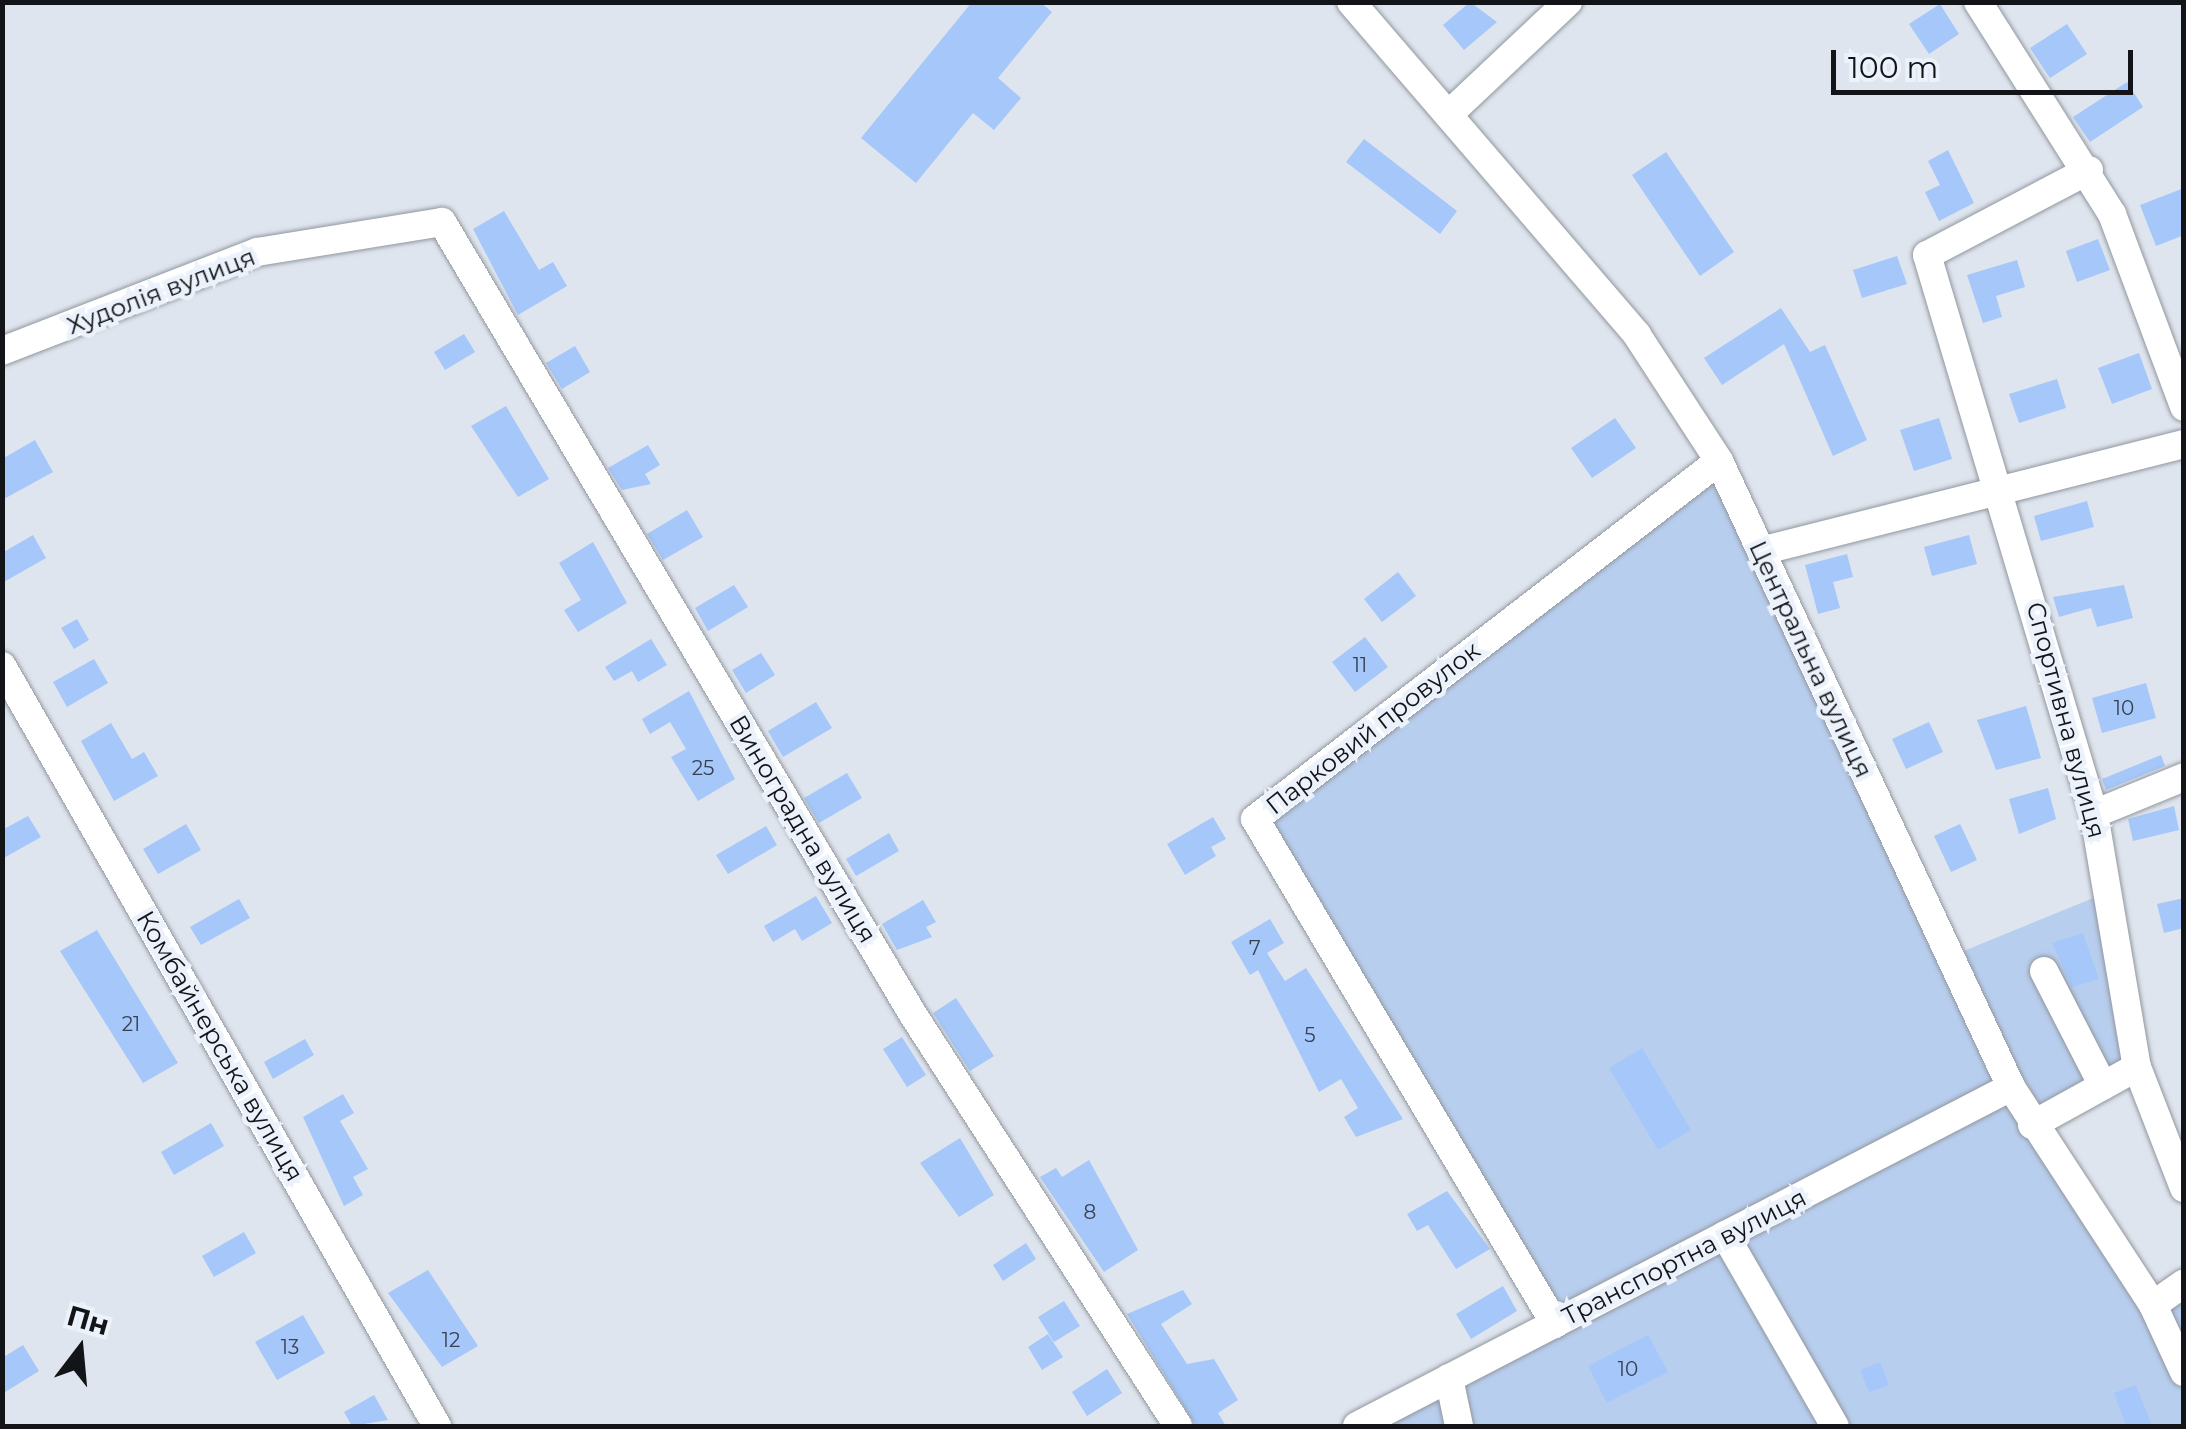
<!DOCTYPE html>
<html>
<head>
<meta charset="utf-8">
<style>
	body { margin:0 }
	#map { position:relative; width:2186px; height:1429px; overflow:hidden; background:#dfe5ee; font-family:Montserrat,sans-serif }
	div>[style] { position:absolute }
	.green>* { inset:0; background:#b8ceee }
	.building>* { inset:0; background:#a5c7f9 }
	.roads { filter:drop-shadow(0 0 2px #91979f) drop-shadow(0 0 2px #91979f) }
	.minor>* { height:28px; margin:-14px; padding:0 14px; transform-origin:14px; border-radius:14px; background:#fff }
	span { translate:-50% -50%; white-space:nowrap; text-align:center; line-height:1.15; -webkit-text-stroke:9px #ecf2fb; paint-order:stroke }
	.number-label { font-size:20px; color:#374150 }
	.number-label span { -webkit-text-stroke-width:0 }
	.street-label { font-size:25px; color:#121417 }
	.frame { position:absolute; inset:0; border:5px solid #121417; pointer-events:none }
	.north { position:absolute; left:30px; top:1299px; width:100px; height:100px; -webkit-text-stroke:8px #ecf2fb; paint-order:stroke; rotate:16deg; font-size:28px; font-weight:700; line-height:40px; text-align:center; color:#121417 }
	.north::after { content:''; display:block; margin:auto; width:35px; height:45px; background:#121417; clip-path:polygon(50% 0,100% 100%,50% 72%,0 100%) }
	.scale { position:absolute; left:1831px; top:50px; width:302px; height:45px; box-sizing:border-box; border:5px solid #121417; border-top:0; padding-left:12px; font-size:30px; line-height:35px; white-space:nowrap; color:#121417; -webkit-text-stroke:8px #ecf2fb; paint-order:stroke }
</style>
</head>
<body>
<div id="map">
	<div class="green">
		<div style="clip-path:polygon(1719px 461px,1949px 957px,2108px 892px,2137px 1067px,2033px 1125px,2153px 1305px,2183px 1283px,2183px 1426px,1357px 1426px,1554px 1324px,1255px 819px)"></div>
	</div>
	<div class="building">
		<div style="clip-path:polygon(972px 2px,1040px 2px,1052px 12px,998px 78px,1021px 98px,994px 130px,973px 113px,916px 183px,861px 138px)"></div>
		<div style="clip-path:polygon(1470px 2px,1497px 22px,1464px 50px,1443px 25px)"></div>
		<div style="clip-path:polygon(1940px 4px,1959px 34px,1929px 54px,1909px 24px)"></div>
		<div style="clip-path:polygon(2067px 24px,2087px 54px,2050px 78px,2030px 48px)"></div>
		<div style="clip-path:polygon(2127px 82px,2143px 107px,2090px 142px,2073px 117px)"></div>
		<div style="clip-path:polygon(1364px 139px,1457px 211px,1440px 234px,1346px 162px)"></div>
		<div style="clip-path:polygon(1948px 150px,1974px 203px,1939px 221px,1925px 192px,1940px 185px,1928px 161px)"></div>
		<div style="clip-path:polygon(1666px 152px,1734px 252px,1700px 276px,1632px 175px)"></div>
		<div style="clip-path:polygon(2184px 188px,2184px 235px,2156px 246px,2140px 205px)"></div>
		<div style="clip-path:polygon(504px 211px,539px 270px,553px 262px,567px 286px,518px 315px,473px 229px)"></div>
		<div style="clip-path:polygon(2098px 239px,2110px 270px,2077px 282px,2066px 251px)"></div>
		<div style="clip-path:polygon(1897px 256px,1907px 284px,1862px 298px,1853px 270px)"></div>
		<div style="clip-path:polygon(2017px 260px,2025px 287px,1996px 296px,2002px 317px,1983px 323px,1967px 275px)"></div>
		<div style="clip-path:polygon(1781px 308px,1810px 352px,1825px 345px,1867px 440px,1833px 456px,1784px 344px,1722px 385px,1704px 358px)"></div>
		<div style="clip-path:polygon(464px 334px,475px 352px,445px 370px,434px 352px)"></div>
		<div style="clip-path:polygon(575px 346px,590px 372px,562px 389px,546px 363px)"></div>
		<div style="clip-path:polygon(2139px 353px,2152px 389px,2112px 404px,2098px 368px)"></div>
		<div style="clip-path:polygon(2057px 379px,2066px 408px,2019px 423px,2009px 394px)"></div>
		<div style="clip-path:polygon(506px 406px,549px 479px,518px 497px,471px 426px)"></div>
		<div style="clip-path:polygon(1615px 418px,1636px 448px,1592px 478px,1571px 448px)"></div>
		<div style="clip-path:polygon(1939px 418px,1952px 459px,1914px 471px,1900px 430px)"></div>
		<div style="clip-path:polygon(35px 440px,53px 472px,2px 500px,2px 459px)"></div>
		<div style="clip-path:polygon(648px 445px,660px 465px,645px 474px,651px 484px,622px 490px,608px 468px)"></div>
		<div style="clip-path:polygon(2087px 501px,2094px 527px,2041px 541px,2034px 516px)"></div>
		<div style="clip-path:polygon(687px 510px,703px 537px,663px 560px,647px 534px)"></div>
		<div style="clip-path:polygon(33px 535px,46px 558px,2px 583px,2px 553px)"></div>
		<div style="clip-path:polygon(1969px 535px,1977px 564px,1932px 576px,1924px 547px)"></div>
		<div style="clip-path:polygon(593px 542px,627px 603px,578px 632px,564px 610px,581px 600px,559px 563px)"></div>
		<div style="clip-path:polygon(1847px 554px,1853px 577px,1833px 582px,1840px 608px,1818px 614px,1805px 565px)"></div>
		<div style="clip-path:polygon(1398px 572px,1416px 596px,1382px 622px,1364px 599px)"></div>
		<div style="clip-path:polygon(734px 585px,748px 607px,708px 631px,695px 608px)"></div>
		<div style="clip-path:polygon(2124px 585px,2133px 618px,2097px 627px,2091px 608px,2059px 617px,2053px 597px)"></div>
		<div style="clip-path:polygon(77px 619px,89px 640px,74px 649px,61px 628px)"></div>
		<div style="clip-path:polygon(1365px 637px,1388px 667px,1355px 692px,1332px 662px)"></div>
		<div style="clip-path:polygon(651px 639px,667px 665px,638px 682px,632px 671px,614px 681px,605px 667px)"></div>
		<div style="clip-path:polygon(761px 653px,775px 675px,746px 693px,732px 670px)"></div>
		<div style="clip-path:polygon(94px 659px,108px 683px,67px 707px,53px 682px)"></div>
		<div style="clip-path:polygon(2146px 683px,2156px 718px,2102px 733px,2092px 698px)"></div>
		<div style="clip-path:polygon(689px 691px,735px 779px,698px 801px,671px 757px,686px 749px,670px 722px,650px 734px,642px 719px)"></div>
		<div style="clip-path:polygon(816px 702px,832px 728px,783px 757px,768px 731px)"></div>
		<div style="clip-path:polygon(2026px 706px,2041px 758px,1996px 770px,1977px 720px)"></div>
		<div style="clip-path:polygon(1929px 722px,1943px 752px,1906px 769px,1892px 739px)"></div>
		<div style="clip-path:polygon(111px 723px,132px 759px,144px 752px,158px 776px,114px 801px,81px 741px)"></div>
		<div style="clip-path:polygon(2161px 755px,2165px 766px,2106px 790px,2102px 779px)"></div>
		<div style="clip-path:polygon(847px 773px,862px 798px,819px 823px,804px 798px)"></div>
		<div style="clip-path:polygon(2048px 788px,2056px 819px,2019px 834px,2009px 799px)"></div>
		<div style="clip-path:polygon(2174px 806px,2179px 830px,2133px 841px,2128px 819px)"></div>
		<div style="clip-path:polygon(28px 816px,41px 837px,2px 859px,2px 830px)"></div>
		<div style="clip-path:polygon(1213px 817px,1226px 839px,1211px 847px,1216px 856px,1185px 875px,1167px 844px)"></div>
		<div style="clip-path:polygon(186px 824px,201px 850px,158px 874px,143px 849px)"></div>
		<div style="clip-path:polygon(1960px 824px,1977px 860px,1951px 872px,1934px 836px)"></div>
		<div style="clip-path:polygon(766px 826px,777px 845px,728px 874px,716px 855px)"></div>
		<div style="clip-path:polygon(889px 833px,899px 851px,856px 876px,846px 859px)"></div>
		<div style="clip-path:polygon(816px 896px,832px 923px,802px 941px,795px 929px,773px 942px,764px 926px)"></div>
		<div style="clip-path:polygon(2184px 898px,2184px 928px,2164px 933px,2157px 904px)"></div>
		<div style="clip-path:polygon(239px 899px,250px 918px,201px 945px,190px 927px)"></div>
		<div style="clip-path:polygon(923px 900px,936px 922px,926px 927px,932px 937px,897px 950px,882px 924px)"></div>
		<div style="clip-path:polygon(1270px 919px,1284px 943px,1267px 953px,1285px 981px,1306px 968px,1403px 1119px,1356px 1137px,1344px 1117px,1358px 1108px,1341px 1079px,1319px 1092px,1258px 970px,1250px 975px,1231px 942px)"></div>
		<div style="clip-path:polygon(97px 930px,178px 1063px,143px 1083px,60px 951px)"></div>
		<div style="clip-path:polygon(2083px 933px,2099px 979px,2072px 987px,2052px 943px)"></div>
		<div style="clip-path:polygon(956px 998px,994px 1056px,970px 1071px,933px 1013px)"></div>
		<div style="clip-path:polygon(902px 1037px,926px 1075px,907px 1087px,883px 1049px)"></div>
		<div style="clip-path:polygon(305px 1039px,314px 1055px,273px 1079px,264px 1062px)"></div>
		<div style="clip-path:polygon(1642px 1048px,1691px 1130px,1658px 1150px,1609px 1068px)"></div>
		<div style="clip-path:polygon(343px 1094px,354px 1113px,340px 1121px,368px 1169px,353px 1177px,363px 1195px,344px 1206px,303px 1117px)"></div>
		<div style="clip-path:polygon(211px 1123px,224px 1146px,174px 1175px,161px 1152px)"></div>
		<div style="clip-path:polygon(960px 1138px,994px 1195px,959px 1217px,920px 1163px)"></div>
		<div style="clip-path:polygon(1089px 1160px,1138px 1250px,1104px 1272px,1040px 1177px,1056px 1168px,1062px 1177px)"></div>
		<div style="clip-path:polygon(1447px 1191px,1490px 1249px,1456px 1269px,1428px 1225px,1417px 1231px,1407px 1214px)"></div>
		<div style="clip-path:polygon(244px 1232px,256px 1253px,214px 1277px,202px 1256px)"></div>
		<div style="clip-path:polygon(1026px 1243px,1036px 1259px,1003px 1281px,993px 1265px)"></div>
		<div style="clip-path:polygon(428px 1270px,478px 1346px,442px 1367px,388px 1293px)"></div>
		<div style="clip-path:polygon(1503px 1286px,1517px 1311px,1471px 1339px,1456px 1314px)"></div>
		<div style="clip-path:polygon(1183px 1290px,1192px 1304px,1161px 1324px,1187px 1364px,1214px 1359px,1238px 1400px,1218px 1413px,1226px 1426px,1196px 1426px,1127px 1314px)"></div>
		<div style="clip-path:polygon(1064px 1301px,1080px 1326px,1054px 1342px,1038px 1317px)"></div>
		<div style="clip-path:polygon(303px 1315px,325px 1353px,277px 1380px,255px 1342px)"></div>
		<div style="clip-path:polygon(1048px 1334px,1063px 1357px,1042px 1370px,1028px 1347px)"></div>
		<div style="clip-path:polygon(1648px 1335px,1668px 1372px,1607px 1403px,1588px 1366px)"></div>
		<div style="clip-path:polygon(23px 1345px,39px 1371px,2px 1394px,2px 1358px)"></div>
		<div style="clip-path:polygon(1880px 1362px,1889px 1385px,1869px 1392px,1860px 1370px)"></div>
		<div style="clip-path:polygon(1107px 1369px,1122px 1393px,1087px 1416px,1072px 1392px)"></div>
		<div style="clip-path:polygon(2136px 1385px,2152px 1426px,2126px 1426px,2114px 1393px)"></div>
		<div style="clip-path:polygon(374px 1395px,388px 1420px,352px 1426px,344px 1412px)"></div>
	</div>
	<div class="roads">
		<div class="minor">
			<div style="left:1351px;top:2px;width:439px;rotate:49.3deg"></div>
			<div style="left:1637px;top:335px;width:150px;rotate:56.9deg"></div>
			<div style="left:1719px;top:461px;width:691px;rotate:64.99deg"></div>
			<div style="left:2011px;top:1087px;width:260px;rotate:56.9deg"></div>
			<div style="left:2153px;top:1305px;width:74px;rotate:65.2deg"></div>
			<div style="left:1978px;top:2px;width:251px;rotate:57.7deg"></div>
			<div style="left:2112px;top:214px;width:206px;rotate:69.5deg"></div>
			<div style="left:1448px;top:115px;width:165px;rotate:-43.3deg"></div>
			<div style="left:2089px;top:170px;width:183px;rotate:152.3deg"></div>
			<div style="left:1927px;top:255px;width:583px;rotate:73.37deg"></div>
			<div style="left:2094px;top:814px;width:257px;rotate:80.4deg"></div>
			<div style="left:2137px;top:1067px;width:130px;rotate:68.8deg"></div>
			<div style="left:2px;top:351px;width:274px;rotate:-21.2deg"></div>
			<div style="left:257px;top:252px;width:187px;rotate:-9.2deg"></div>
			<div style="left:442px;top:222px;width:920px;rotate:59.28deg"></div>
			<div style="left:912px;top:1013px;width:491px;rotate:57.2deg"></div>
			<div style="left:1761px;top:551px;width:436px;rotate:-14.2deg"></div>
			<div style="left:2px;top:666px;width:876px;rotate:60.21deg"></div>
			<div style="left:2094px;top:814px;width:97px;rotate:-22.3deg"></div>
			<div style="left:2044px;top:971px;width:129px;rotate:62.8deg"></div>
			<div style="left:2032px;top:1125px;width:120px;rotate:-28.9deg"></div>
			<div style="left:1725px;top:1235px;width:220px;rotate:60.1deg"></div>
			<div style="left:2153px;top:1305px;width:38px;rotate:-35deg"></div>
			<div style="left:1555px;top:1324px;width:587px;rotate:-120.71deg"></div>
			<div style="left:1255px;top:819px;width:586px;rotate:-37.65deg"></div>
			<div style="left:1449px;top:1378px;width:49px;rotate:78.2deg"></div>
			<div style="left:1357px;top:1426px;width:737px;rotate:-27.4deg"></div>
		</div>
	</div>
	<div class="number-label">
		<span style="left:1360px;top:665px">11</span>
		<span style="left:2124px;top:708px">10</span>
		<span style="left:703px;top:768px">25</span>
		<span style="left:1255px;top:948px">7</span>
		<span style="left:131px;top:1024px">21</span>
		<span style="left:1310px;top:1035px">5</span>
		<span style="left:1090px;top:1212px">8</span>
		<span style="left:451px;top:1340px">12</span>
		<span style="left:290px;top:1347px">13</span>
		<span style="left:1628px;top:1369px">10</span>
	</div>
	<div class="street-label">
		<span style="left:161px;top:291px;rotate:-21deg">Худолія вулиця</span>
		<span style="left:1811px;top:659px;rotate:65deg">Центральна вулиця</span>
		<span style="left:2066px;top:720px;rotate:75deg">Спортивна вулиця</span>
		<span style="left:1373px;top:728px;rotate:-38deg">Парковий провулок</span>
		<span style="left:803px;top:829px;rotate:59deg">Виноградна вулиця</span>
		<span style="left:220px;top:1046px;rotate:60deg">Комбайнерська вулиця</span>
		<span style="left:1684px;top:1257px;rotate:-27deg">Транспортна вулиця</span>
	</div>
	<div class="frame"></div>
	<div class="north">Пн</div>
	<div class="scale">100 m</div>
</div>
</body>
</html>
